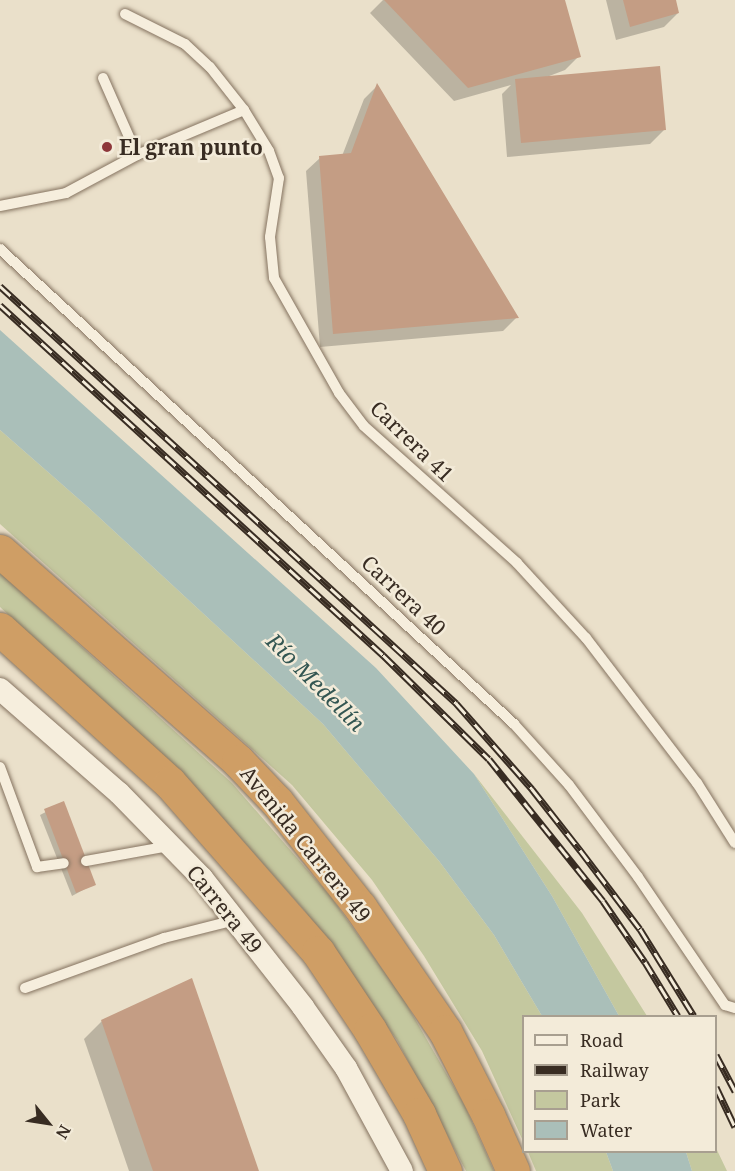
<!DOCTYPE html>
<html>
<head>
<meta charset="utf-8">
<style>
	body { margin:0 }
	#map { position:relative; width:735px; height:1171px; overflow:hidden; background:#eae0ca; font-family:"Noto Serif",serif }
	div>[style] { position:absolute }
	.green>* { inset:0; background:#c4c89f }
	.water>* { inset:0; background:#aabfb9 }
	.shadow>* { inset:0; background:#0003 }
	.building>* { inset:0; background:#c49d84 }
	.roads { filter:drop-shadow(0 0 2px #857360) drop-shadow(0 0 2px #857360) }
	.lane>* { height:10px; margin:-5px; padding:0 5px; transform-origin:5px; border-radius:5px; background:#f6eedd }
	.street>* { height:22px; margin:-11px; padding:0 11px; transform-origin:11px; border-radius:11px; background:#f6eedd }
	.highway>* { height:33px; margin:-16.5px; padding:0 16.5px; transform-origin:16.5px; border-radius:16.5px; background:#cf9e65 }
	.rail>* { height:7px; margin-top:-3.5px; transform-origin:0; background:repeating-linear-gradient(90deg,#f3ebd9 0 14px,#382c22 0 28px); box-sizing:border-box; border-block:2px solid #382c22 }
	.dots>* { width:16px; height:16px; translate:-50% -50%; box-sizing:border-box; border:3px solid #f3ebd9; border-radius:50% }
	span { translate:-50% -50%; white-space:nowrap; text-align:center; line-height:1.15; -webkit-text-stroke:5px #f3ebd9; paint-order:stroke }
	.poi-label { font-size:21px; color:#382c22; font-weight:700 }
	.left { translate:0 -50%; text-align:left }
	.street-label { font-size:21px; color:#382c22 }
	.water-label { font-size:22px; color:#335652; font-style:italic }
	.legend { position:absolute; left:522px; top:1015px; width:195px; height:138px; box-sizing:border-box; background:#f3ebd9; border:2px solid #a89f90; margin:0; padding:8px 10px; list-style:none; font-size:18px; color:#382c22 }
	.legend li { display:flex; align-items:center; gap:12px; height:30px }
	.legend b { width:30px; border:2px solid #a89f90 }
	.north { position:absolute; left:18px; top:1093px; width:60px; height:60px; -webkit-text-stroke:4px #f3ebd9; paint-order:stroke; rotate:120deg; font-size:16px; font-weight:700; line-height:24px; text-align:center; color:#382c22 }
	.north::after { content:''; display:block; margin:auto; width:21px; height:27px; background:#382c22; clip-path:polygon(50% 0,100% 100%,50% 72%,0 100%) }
</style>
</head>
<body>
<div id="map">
	<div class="green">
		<div style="clip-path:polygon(0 430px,89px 508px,323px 724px,439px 861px,494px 935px,542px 1016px,524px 1016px,523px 1141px,482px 1051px,424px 956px,372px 880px,292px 785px,0 524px)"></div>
		<div style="clip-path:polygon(0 573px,232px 783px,331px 897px,403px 998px,465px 1106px,494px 1171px,466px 1171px,397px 1040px,304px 910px,188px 779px,0 607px)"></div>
		<div style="clip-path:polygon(474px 774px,582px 913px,647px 1016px,619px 1016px,552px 896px)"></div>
		<div style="clip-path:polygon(716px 1148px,727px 1171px,692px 1171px,686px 1152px,716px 1152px)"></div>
		<div style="clip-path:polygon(528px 1152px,606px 1152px,613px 1171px,536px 1171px)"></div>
	</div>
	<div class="water">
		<div style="clip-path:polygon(0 330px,376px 668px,474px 774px,552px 896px,619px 1016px,542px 1016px,494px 935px,439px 861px,323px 724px,89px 508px,0 430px)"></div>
		<div style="clip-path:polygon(606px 1152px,686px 1152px,692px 1171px,613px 1171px)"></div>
	</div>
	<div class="shadow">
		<div style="clip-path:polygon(383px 0,564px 0,579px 56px,565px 70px,544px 78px,664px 130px,650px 144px,507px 157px,502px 94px,511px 85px,454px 101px,370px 13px)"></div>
		<div style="clip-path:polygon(606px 0,674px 0,678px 13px,664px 27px,616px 40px)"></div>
		<div style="clip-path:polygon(377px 86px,517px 317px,503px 331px,320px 347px,306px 171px,320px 158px,342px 156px,364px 99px)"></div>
		<div style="clip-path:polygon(63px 803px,94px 884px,72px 896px,40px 815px)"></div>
		<div style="clip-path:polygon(102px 1021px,257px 1171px,129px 1171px,84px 1039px)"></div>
	</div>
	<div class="building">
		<div style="clip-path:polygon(384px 0,565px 0,581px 57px,468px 88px)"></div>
		<div style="clip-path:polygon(623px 0,676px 0,679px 13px,630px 27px)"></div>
		<div style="clip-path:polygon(660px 66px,666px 130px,521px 143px,515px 79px)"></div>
		<div style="clip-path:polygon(377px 83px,519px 318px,333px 334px,319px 156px,351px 153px)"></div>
		<div style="clip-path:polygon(64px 801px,96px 885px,76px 893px,44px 809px)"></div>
		<div style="clip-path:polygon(192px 978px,259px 1171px,153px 1171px,101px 1020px)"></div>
	</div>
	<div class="roads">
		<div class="lane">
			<div style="left:125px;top:14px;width:67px;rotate:26.6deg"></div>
			<div style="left:185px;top:44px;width:34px;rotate:43deg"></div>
			<div style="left:210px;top:67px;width:55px;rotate:51.7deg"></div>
			<div style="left:244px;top:110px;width:48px;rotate:58.6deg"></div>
			<div style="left:269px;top:151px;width:29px;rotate:70deg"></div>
			<div style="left:279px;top:178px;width:60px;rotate:98.7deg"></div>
			<div style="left:270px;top:237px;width:41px;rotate:84.4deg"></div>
			<div style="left:274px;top:278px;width:132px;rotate:60.5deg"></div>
			<div style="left:339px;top:393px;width:41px;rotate:52.9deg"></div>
			<div style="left:364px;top:426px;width:205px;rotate:41.8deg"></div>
			<div style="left:517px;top:563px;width:102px;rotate:47.4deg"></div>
			<div style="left:586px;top:638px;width:183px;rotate:52.6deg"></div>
			<div style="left:697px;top:783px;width:71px;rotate:57.7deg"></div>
			<div style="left:103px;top:78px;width:84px;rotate:66.2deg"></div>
			<div style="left:0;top:206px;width:67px;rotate:-11.1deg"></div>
			<div style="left:66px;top:193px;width:81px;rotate:-28.2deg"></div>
			<div style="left:137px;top:155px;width:116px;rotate:-22.8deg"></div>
			<div style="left:0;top:249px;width:700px;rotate:42.74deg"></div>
			<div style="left:514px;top:724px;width:82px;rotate:48deg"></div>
			<div style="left:569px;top:785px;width:115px;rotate:53.1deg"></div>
			<div style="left:638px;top:877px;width:155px;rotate:55.8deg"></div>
			<div style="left:725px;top:1005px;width:10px;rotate:17deg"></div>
			<div style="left:0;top:767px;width:107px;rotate:69.7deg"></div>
			<div style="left:37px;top:867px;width:27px;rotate:-8deg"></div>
			<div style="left:86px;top:861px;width:84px;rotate:-10.2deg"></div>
			<div style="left:25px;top:988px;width:148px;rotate:-19.8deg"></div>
			<div style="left:164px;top:938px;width:73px;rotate:-14.2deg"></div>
		</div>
		<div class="street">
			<div style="left:0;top:689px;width:158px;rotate:41.2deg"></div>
			<div style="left:119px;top:793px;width:119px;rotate:45.7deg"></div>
			<div style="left:202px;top:878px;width:164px;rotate:51.9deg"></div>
			<div style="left:303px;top:1007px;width:75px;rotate:54.8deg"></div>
			<div style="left:346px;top:1068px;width:117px;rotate:61.5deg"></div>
		</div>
		<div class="highway">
			<div style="left:0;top:551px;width:317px;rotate:41.4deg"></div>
			<div style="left:238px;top:761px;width:57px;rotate:46.4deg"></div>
			<div style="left:277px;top:802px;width:134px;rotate:51.7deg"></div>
			<div style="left:360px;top:907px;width:150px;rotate:55.6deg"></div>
			<div style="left:445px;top:1031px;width:94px;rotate:62.9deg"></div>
			<div style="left:488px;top:1115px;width:61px;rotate:65.9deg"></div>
			<div style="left:0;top:629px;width:229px;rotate:42.2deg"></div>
			<div style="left:170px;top:783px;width:225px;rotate:48.8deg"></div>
			<div style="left:318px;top:952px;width:94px;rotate:56.3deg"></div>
			<div style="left:370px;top:1030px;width:97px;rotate:59.7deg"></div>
			<div style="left:419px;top:1114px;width:63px;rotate:65.5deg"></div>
		</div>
	</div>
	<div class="rail">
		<div style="left:0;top:286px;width:618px;rotate:42.44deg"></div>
		<div style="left:456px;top:703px;width:115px;rotate:48.5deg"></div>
		<div style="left:532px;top:789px;width:78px;rotate:51.8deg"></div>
		<div style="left:580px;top:850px;width:99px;rotate:52.8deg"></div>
		<div style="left:640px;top:929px;width:102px;rotate:58.2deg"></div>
		<div style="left:0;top:305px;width:519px;rotate:42.42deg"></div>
		<div style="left:383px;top:655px;width:148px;rotate:44.5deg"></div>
		<div style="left:489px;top:759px;width:182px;rotate:51.2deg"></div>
		<div style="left:603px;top:901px;width:74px;rotate:55.5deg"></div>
		<div style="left:645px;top:962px;width:63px;rotate:58.6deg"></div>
		<div style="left:716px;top:1055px;width:41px;rotate:62.2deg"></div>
		<div style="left:716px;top:1087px;width:44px;rotate:64.6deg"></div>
	</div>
	<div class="dots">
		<div style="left:107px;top:147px;background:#8e373a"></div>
	</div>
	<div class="poi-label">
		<span class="left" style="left:119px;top:147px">El gran punto</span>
	</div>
	<div class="street-label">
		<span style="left:412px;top:441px;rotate:44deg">Carrera 41</span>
		<span style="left:404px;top:595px;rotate:43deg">Carrera 40</span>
		<span style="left:306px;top:844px;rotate:51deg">Avenida Carrera 49</span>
		<span style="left:225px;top:909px;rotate:51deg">Carrera 49</span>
	</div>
	<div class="water-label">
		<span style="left:316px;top:682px;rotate:45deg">Río Medellín</span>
	</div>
	<ul class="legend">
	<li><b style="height:8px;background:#f6eedd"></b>Road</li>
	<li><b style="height:8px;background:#382c22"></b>Railway</li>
	<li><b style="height:16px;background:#c4c89f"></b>Park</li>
	<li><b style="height:16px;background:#aabfb9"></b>Water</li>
	</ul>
	<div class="north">N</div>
</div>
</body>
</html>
